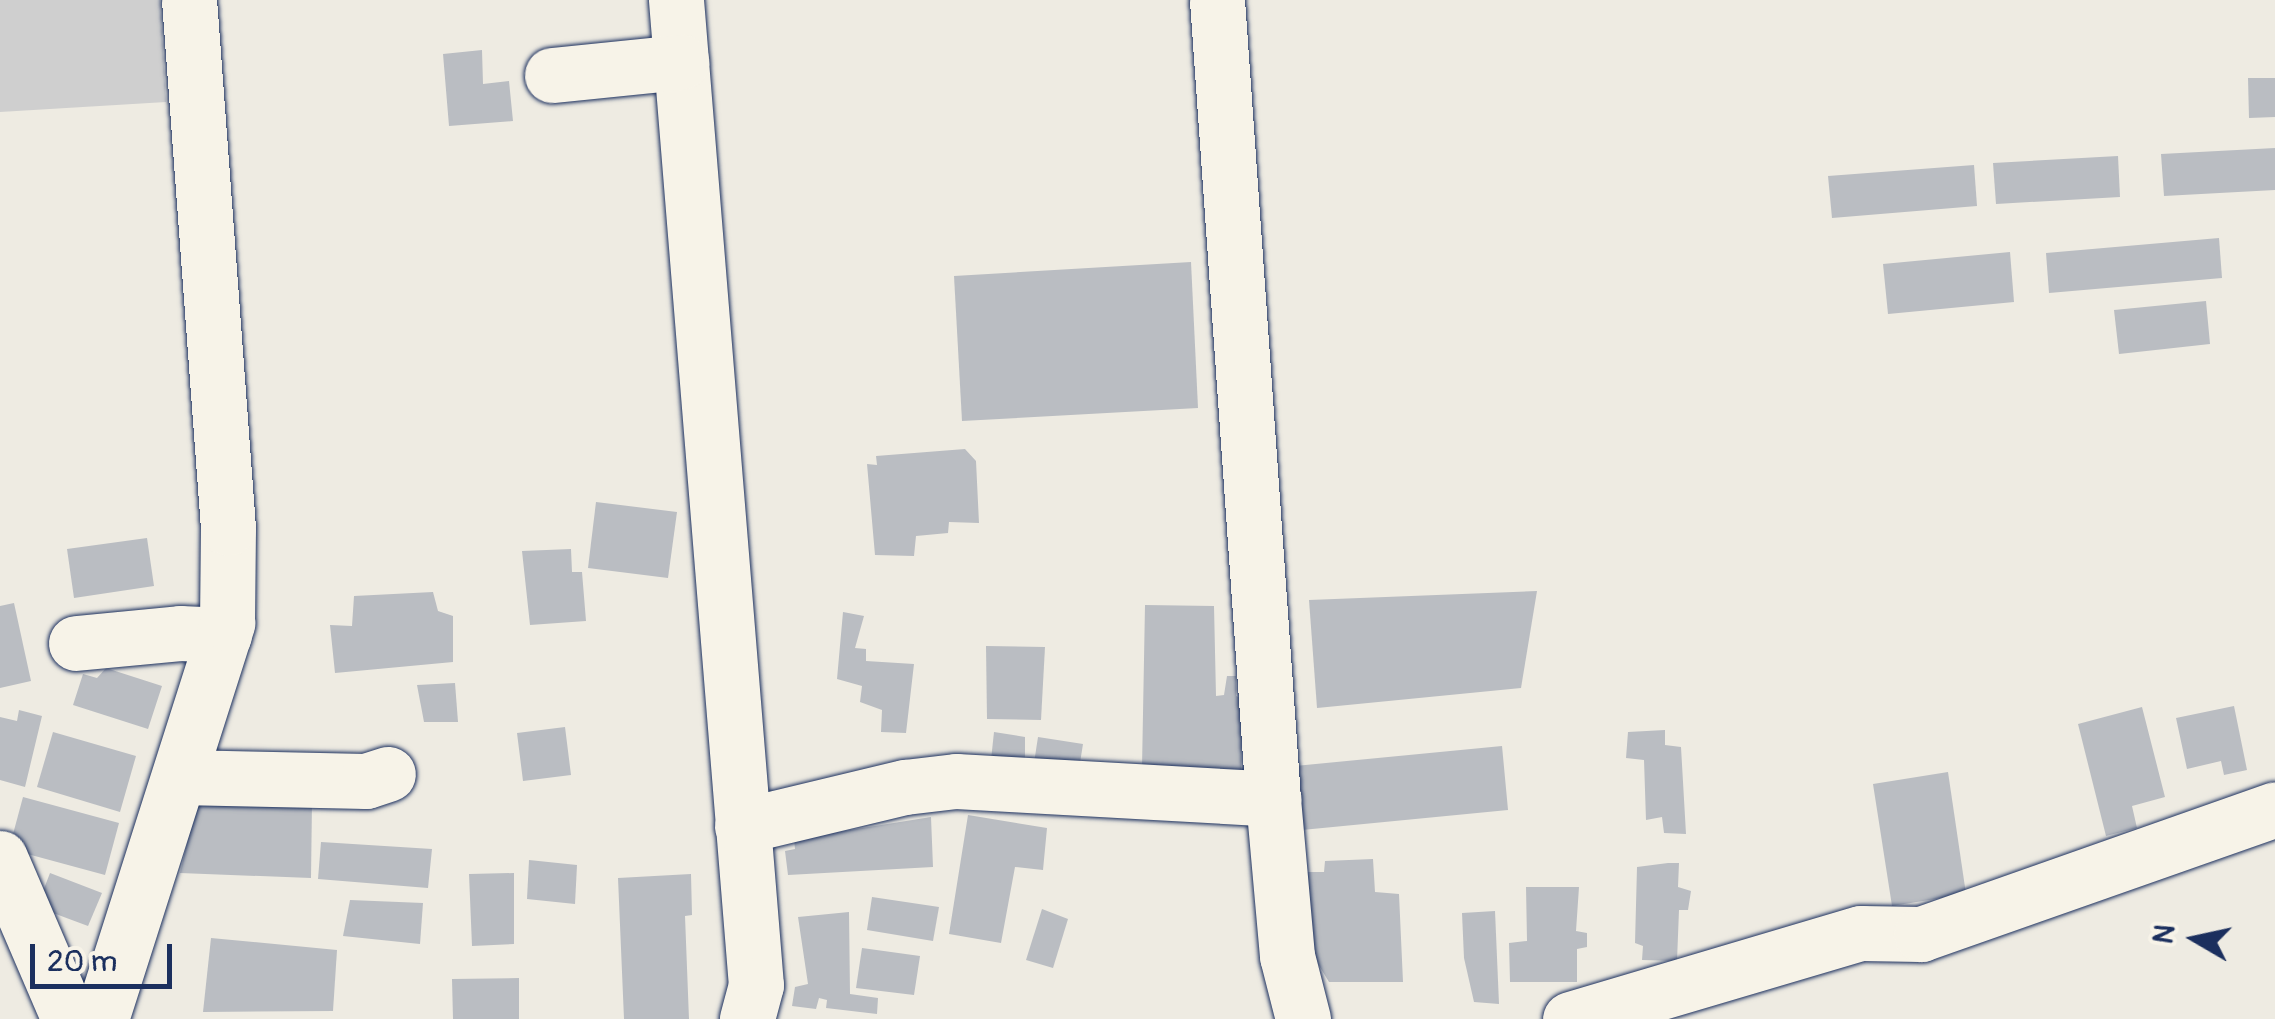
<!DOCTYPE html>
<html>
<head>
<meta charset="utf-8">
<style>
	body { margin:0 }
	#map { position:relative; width:2275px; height:1019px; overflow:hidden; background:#eeebe2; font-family:Pangolin,sans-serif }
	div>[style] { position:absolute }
	.green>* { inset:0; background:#cfcfcf }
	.building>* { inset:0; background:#babdc2 }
	.roads { filter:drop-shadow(0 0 2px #1b2f5e) drop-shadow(0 0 2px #1b2f5e) }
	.minor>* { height:55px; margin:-27.5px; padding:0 27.5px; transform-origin:27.5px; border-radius:27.5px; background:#f7f3e8 }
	span { translate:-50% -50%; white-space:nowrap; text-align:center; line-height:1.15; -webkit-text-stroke:8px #f7f3e8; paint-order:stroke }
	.north { position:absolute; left:2145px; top:889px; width:100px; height:100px; -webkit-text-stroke:8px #f7f3e8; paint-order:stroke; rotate:279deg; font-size:28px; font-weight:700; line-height:40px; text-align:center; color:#1b2f5e }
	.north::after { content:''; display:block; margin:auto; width:35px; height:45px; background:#1b2f5e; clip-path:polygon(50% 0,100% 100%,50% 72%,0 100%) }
	.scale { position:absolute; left:30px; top:944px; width:142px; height:45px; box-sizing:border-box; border:5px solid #1b2f5e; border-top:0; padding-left:12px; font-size:30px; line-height:35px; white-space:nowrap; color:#1b2f5e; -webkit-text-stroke:8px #f7f3e8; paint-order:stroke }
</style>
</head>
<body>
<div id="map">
	<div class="green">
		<div style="clip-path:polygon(0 0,160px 0,166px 102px,0 112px)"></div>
	</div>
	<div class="building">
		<div style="clip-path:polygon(482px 50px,483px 84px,509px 81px,513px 121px,449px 126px,443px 54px)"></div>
		<div style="clip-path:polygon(2248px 78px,2275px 78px,2275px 117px,2249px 118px)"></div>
		<div style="clip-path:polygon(2275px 148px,2275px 190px,2164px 196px,2161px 154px)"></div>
		<div style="clip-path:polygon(2118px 156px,2120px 197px,1996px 204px,1993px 163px)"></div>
		<div style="clip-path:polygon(1974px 165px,1977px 206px,1832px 218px,1828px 176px)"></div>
		<div style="clip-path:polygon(2219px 238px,2222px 278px,2049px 293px,2046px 253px)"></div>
		<div style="clip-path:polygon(2010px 252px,2014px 302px,1888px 314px,1883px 264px)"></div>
		<div style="clip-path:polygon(1191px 262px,1198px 408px,962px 421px,954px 276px)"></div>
		<div style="clip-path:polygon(2206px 301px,2210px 344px,2119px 354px,2114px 310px)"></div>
		<div style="clip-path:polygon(965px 449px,976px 461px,979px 523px,949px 522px,948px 533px,916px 536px,914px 556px,875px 555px,867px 464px,877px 465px,876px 456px)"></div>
		<div style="clip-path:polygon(596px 502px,677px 512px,668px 578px,588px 568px)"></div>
		<div style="clip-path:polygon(147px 538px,154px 586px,74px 598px,67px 549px)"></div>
		<div style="clip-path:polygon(571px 549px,572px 572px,582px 572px,586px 621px,530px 625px,522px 551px)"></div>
		<div style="clip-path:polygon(1537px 591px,1521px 688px,1317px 708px,1309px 600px)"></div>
		<div style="clip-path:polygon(433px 592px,438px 611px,453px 616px,453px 662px,335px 673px,330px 625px,352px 626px,354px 596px)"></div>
		<div style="clip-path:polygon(14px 603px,31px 681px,0 688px,0 606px)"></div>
		<div style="clip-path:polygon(1145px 605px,1214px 606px,1216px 696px,1224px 695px,1227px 676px,1236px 676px,1236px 696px,1243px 699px,1241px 771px,1142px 768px)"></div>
		<div style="clip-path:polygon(843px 612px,864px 616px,855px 648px,866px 649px,866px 661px,914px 664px,906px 733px,881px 732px,882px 710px,860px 702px,862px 686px,837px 679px)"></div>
		<div style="clip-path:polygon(986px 646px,1045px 647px,1041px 720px,987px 719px)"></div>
		<div style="clip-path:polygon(106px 668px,162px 686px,148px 729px,73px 705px,83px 674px,97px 678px)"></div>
		<div style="clip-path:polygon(455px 683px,458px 722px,424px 722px,417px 685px)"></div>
		<div style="clip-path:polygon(2234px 706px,2247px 770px,2224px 775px,2221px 761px,2187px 769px,2176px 718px)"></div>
		<div style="clip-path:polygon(2142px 707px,2165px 797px,2132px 806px,2137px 828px,2106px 836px,2078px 724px)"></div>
		<div style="clip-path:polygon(19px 710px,42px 716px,25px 787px,0 780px,0 717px,17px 721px)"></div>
		<div style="clip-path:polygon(565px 727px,571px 775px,523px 781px,517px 733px)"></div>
		<div style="clip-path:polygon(1665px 730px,1665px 745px,1681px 747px,1686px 834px,1664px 833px,1662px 817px,1646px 820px,1644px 760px,1626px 758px,1628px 732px)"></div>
		<div style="clip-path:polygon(53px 732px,136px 756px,120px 812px,37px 787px)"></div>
		<div style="clip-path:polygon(994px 732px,1025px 737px,1025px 758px,991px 760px)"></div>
		<div style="clip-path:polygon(1038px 737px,1083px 744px,1079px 769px,1034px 763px)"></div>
		<div style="clip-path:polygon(1502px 746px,1508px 810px,1302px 830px,1295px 766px)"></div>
		<div style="clip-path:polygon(1948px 772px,1966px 894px,1892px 906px,1873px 784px)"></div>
		<div style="clip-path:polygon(23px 797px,119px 823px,105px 875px,9px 849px)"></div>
		<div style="clip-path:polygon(198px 797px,312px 802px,311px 878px,180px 873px)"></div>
		<div style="clip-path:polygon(968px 815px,1047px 828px,1043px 870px,1015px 867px,1001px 943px,949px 934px)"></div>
		<div style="clip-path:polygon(931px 817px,933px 867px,788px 875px,785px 851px,795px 849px,794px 839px)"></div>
		<div style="clip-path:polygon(321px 842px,432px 849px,428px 888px,318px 879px)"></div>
		<div style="clip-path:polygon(1373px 859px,1375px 892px,1399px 894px,1403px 982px,1329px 982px,1309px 949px,1306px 872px,1324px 872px,1325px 861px)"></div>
		<div style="clip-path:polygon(529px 860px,577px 865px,575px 904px,527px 899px)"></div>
		<div style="clip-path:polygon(1668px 863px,1679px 863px,1678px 887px,1691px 891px,1688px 910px,1679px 910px,1677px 961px,1642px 960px,1643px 946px,1635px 943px,1637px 867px)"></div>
		<div style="clip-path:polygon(50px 873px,102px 893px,88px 926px,37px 907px)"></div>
		<div style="clip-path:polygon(514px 873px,514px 944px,472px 946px,469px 874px)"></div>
		<div style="clip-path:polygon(691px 874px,692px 915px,685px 916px,689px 1019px,624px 1019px,618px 878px)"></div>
		<div style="clip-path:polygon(1526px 887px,1579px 887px,1576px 931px,1587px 933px,1587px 947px,1577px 949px,1577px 982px,1510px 982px,1509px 943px,1527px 941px)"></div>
		<div style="clip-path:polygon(872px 897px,939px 907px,933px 941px,867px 930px)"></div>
		<div style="clip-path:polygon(350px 900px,423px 903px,420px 944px,343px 936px)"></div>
		<div style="clip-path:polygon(1042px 909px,1068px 919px,1053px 968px,1026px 960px)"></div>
		<div style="clip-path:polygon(1495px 911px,1499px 1004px,1474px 1002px,1464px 958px,1462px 913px)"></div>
		<div style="clip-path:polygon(849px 912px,850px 994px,878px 998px,877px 1014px,826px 1008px,827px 1000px,819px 998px,816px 1009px,792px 1006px,795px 987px,808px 984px,798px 917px)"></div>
		<div style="clip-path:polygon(211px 938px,337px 950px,333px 1011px,203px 1012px)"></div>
		<div style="clip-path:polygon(862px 948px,920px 956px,914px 995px,856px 988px)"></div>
		<div style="clip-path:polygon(519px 978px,519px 1019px,453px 1019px,452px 979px)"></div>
	</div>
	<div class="roads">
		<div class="minor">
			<div style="left:676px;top:0;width:988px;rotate:85.36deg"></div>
			<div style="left:756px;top:985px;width:35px;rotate:105deg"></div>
			<div style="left:1217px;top:0;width:801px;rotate:85.99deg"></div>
			<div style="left:1273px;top:799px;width:158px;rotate:84.9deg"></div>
			<div style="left:1287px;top:956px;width:65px;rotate:75.7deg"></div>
			<div style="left:552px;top:75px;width:130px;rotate:-5.8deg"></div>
			<div style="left:76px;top:643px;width:104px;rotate:-5.5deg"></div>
			<div style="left:180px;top:633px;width:44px;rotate:2.6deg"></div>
			<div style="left:179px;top:777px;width:187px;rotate:1.2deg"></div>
			<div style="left:366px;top:781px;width:23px;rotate:-18deg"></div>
			<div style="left:742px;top:826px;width:168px;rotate:-13.5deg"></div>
			<div style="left:905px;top:787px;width:51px;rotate:-6.7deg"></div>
			<div style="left:956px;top:781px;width:318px;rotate:3.2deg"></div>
			<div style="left:0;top:858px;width:175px;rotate:66.8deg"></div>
			<div style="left:101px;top:1019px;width:416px;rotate:-72.3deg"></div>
			<div style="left:227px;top:623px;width:95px;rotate:-89.4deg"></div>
			<div style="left:228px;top:528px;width:529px;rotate:-94.22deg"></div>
			<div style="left:1570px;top:1019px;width:303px;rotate:-16.5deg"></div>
			<div style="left:1861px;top:933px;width:60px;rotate:1deg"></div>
			<div style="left:1921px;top:934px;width:375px;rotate:-19.4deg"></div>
		</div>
	</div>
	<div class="north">N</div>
	<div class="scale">20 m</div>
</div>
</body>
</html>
